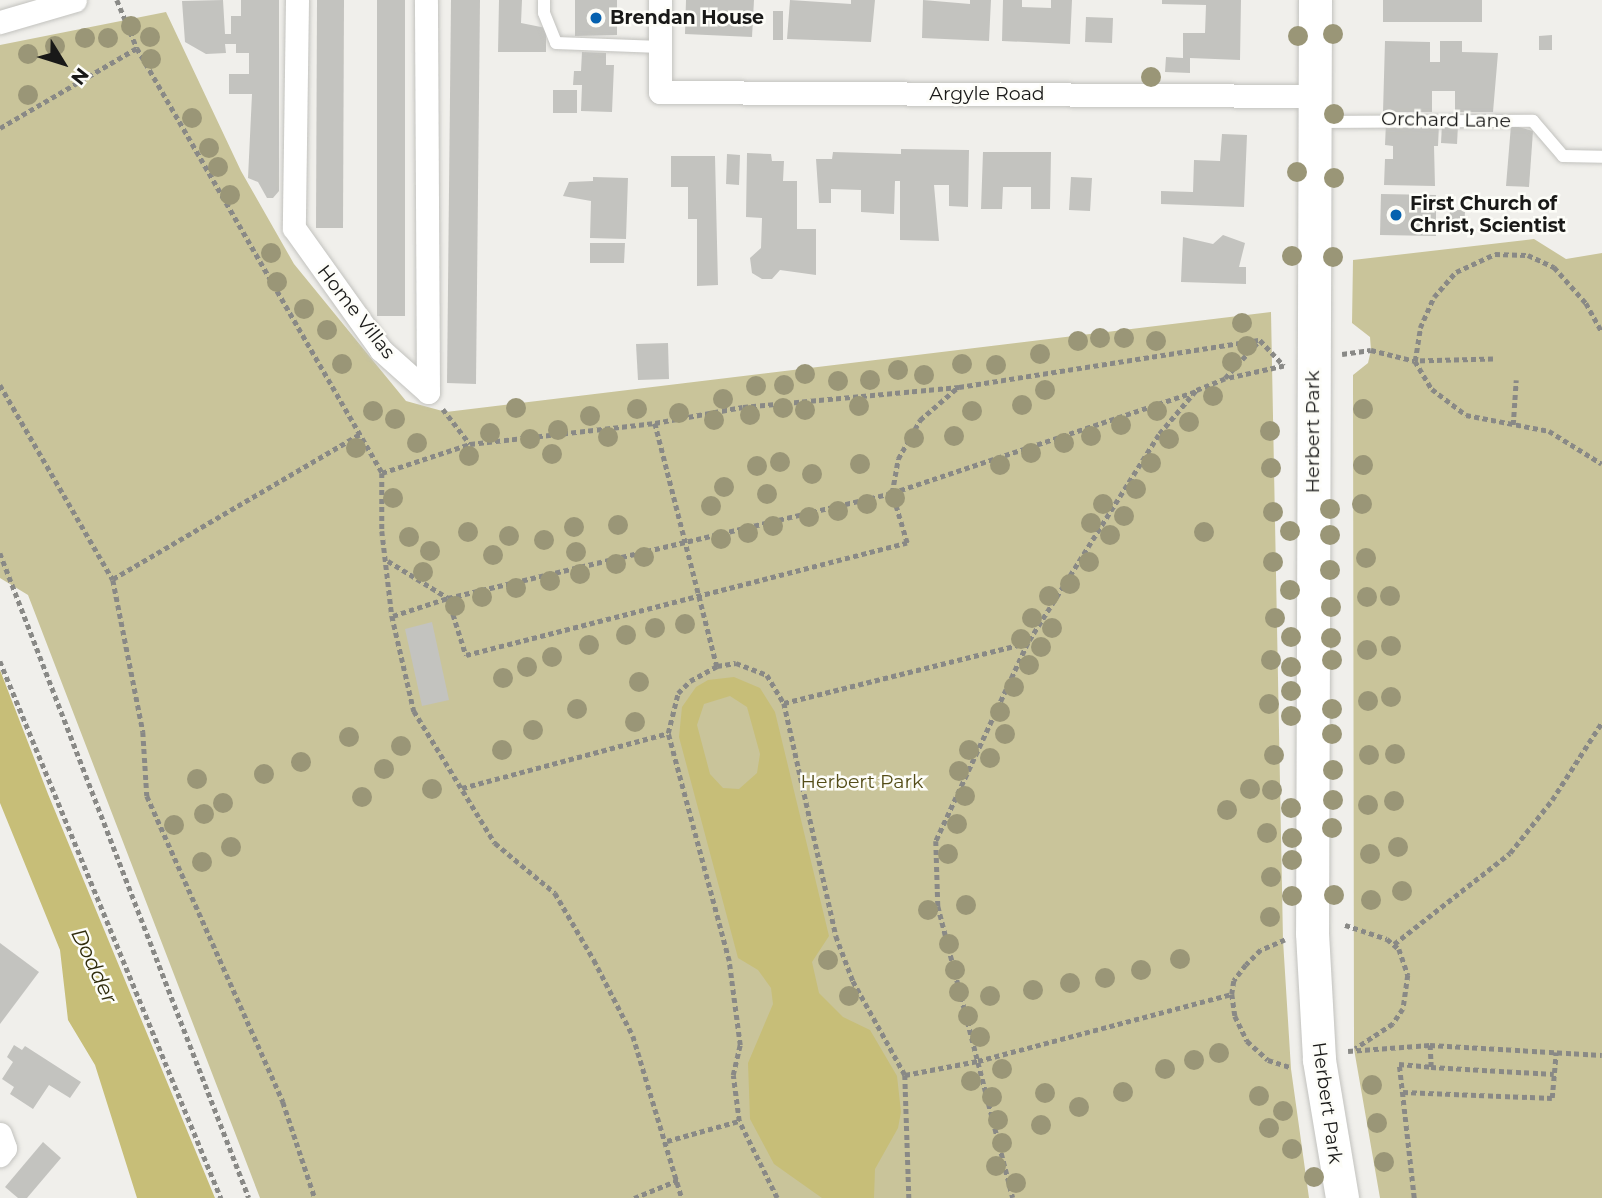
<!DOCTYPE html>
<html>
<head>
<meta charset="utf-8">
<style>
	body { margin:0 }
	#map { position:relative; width:1602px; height:1198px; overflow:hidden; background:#f0efeb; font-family:Montserrat,sans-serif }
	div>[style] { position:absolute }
	.green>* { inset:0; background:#c9c49a }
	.water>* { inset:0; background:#c7be78 }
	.building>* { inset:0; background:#c3c3bf }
	.path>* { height:4.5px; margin-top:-2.25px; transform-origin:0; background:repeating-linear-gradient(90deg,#898986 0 5px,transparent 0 8.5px) }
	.roads { filter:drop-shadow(0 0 2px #c2c2be) drop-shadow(0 0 2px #c2c2be) }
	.lane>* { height:12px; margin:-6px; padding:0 6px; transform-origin:6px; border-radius:6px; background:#fff }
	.street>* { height:23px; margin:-11.5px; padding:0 11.5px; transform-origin:11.5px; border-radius:11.5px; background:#fff }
	.secondary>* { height:33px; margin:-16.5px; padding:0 16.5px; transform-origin:16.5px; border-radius:16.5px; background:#fff }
	.trees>* { width:20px; height:20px; margin:-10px; border-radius:50%; background:#9a9677 }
	.dots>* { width:19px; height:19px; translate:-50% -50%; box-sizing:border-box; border:4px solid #fdfdf8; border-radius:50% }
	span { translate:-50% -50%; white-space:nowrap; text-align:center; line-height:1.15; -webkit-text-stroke:5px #fdfdf8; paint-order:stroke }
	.poi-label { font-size:19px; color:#191918; font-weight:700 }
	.left { translate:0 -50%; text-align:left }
	.street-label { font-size:19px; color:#191918 }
	.park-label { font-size:19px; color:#544d18 }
	.water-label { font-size:21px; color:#302c0c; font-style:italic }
	.north { position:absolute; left:28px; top:28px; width:70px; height:70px; -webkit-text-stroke:5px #fdfdf8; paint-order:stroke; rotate:128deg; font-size:19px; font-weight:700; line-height:28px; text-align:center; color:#191918 }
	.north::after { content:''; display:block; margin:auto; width:24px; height:32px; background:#191918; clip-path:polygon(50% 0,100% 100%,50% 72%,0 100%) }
</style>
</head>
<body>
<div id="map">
	<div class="green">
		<div style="clip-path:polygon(166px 12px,241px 171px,294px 264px,406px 401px,446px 412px,1271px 312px,1283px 940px,1291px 1069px,1309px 1198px,260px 1198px,28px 595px,0 578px,0 45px)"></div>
		<div style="clip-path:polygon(1534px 239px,1566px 259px,1602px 253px,1602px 1198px,1380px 1198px,1354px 1049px,1353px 375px,1368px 363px,1371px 350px,1370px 337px,1352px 323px,1353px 260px)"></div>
	</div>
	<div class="water">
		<div style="clip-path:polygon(0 670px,48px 794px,215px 1198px,137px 1198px,95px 1065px,68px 1020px,60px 950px,0 803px)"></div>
		<div style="clip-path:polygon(evenodd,734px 677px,760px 688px,775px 712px,829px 936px,812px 962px,819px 993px,843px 1017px,870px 1030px,897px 1076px,901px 1112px,898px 1128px,875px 1169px,874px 1198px,822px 1198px,774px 1164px,750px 1119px,748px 1063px,773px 1004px,771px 988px,758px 970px,738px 958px,679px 737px,682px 707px,696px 687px,708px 680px,734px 677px,730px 696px,747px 707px,760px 754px,757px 773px,739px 789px,723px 788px,710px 774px,697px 725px,704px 704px,730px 696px)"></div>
	</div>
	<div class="building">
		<div style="clip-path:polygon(223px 0,225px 34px,231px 34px,231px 16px,241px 16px,241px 0,279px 0,279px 191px,273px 198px,267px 198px,258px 182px,248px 178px,252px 94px,229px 94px,229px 74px,249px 74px,249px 53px,236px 53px,236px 44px,225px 44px,226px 53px,206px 54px,185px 42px,182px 1px)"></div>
		<div style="clip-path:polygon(317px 0,344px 0,343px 228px,316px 228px)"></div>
		<div style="clip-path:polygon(377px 0,405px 0,405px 316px,377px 316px)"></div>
		<div style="clip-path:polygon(451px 0,480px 0,476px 384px,447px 383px)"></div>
		<div style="clip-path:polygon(499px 0,522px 0,521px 23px,546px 28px,546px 52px,498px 52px)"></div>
		<div style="clip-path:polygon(575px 0,617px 0,617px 35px,575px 36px)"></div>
		<div style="clip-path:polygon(686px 0,754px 0,752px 37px,685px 34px)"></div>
		<div style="clip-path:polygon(790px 0,851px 4px,851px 0,875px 0,871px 42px,787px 39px)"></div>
		<div style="clip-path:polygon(923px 0,970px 4px,970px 0,991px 0,989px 41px,922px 38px)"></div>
		<div style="clip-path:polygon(1003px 0,1022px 0,1022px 7px,1051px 8px,1051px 0,1072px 0,1070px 44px,1002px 41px)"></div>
		<div style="clip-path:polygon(1162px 0,1241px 0,1240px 60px,1190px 58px,1190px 73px,1165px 72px,1166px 57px,1183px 58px,1183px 33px,1205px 33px,1206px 5px,1162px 4px)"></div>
		<div style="clip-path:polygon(1383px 0,1482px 0,1482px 22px,1383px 22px)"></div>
		<div style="clip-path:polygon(773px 11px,783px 11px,783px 40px,773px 40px)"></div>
		<div style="clip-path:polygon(1086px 17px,1113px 18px,1112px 43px,1085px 42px)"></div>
		<div style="clip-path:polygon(1552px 35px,1552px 50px,1539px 50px,1539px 36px)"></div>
		<div style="clip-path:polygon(1385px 41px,1430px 42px,1430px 62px,1440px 62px,1440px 41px,1462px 41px,1462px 52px,1498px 53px,1493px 112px,1455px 112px,1455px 91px,1432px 91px,1432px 112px,1383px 112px)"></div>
		<div style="clip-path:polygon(582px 52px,606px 53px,606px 65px,614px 65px,612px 112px,581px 111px,582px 85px,573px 85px,574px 71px,581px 71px)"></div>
		<div style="clip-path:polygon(553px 90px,577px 90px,577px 113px,553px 113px)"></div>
		<div style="clip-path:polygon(1386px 122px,1439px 124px,1438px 146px,1434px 146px,1435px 186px,1384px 185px,1385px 159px,1393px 159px,1393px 146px,1385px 145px)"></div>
		<div style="clip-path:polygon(1442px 124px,1458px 125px,1457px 144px,1441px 143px)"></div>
		<div style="clip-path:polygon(1511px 125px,1533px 131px,1529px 187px,1506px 186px)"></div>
		<div style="clip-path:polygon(1222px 134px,1247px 135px,1244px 207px,1161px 204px,1161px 191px,1193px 192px,1194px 160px,1220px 161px)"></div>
		<div style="clip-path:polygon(901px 149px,969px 150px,968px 207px,949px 206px,949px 185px,934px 185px,939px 241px,900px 240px,900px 181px,895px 181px,894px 214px,861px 212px,861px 190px,831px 189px,831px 203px,819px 203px,816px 159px,832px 159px,833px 152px,901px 154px)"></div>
		<div style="clip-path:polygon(983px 152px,1051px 152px,1050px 209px,1031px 209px,1031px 187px,1003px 187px,1002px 209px,981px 209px)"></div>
		<div style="clip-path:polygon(747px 153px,771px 154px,772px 161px,784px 161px,783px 181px,797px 181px,797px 229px,816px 229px,816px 275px,780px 270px,772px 279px,762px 279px,752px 273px,750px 258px,761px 248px,762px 218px,746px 217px)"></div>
		<div style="clip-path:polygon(727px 154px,740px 155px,739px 185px,726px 184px)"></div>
		<div style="clip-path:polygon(671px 156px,715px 156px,718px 285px,697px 286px,697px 219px,688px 219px,688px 187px,671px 187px)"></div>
		<div style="clip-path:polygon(593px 177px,628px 178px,626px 239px,590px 238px,591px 201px,563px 196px,569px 182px,593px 181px)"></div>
		<div style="clip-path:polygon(1071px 177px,1092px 178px,1090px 211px,1069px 210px)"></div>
		<div style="clip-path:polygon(1381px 194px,1436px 195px,1436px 236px,1380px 235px)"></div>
		<div style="clip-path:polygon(1450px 210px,1465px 210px,1464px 233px,1449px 233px)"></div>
		<div style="clip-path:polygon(1223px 235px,1245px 243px,1239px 267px,1246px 267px,1246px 284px,1181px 282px,1183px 237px,1213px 244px)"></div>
		<div style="clip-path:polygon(590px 243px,625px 243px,624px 263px,590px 263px)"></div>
		<div style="clip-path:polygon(668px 343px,669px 379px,638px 380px,636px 344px)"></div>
		<div style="clip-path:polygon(432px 622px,449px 700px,422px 706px,405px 629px)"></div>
		<div style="clip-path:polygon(0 943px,39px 972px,0 1024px)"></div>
		<div style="clip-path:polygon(14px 1045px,22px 1050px,25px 1046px,81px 1082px,70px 1098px,49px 1085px,33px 1109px,10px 1094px,14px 1087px,2px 1079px,13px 1062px,7px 1057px)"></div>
		<div style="clip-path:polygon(43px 1142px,61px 1158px,27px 1198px,18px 1198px,5px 1187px)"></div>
	</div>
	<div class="path">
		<div style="left:117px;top:0;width:52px;rotate:67.4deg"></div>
		<div style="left:137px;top:48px;width:491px;rotate:60deg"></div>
		<div style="left:382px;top:473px;width:58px;rotate:90deg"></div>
		<div style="left:382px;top:531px;width:86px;rotate:83.3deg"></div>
		<div style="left:392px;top:616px;width:98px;rotate:77deg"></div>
		<div style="left:414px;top:711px;width:155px;rotate:58.5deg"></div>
		<div style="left:495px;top:843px;width:78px;rotate:39.8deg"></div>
		<div style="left:555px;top:893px;width:78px;rotate:59.8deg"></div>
		<div style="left:594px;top:960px;width:85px;rotate:62.8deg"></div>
		<div style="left:633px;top:1036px;width:169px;rotate:73.2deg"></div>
		<div style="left:0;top:128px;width:159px;rotate:-30.3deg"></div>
		<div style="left:1342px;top:354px;width:29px;rotate:-8deg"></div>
		<div style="left:1371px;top:350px;width:45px;rotate:14deg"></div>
		<div style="left:1415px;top:361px;width:33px;rotate:59deg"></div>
		<div style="left:1432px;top:389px;width:43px;rotate:37.4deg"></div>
		<div style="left:1466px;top:415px;width:85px;rotate:10.9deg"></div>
		<div style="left:1549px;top:431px;width:62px;rotate:31.9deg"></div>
		<div style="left:1493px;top:359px;width:78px;rotate:178.5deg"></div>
		<div style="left:1415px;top:361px;width:33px;rotate:-81deg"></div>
		<div style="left:1420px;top:328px;width:34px;rotate:-66deg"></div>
		<div style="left:1434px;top:297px;width:33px;rotate:-49deg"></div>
		<div style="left:1456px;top:272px;width:43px;rotate:-24.8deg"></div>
		<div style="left:1495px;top:254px;width:33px;rotate:2deg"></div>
		<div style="left:1528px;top:255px;width:29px;rotate:25deg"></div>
		<div style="left:1554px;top:267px;width:48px;rotate:48.4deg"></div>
		<div style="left:1586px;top:303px;width:33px;rotate:61deg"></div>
		<div style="left:1225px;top:378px;width:50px;rotate:-47.4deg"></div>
		<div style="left:0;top:385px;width:225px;rotate:59.9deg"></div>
		<div style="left:113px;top:580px;width:155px;rotate:78.8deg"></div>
		<div style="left:143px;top:732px;width:64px;rotate:86.4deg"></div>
		<div style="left:147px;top:796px;width:335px;rotate:66deg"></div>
		<div style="left:283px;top:1102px;width:101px;rotate:71.6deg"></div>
		<div style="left:443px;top:409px;width:44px;rotate:52.4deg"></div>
		<div style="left:655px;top:423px;width:251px;rotate:75.7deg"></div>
		<div style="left:1513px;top:425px;width:45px;rotate:-86.2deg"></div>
		<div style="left:382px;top:473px;width:93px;rotate:-18.2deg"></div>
		<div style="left:470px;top:444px;width:186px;rotate:-6.5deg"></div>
		<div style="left:655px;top:423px;width:89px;rotate:-10.3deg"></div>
		<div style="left:743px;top:407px;width:217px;rotate:-5.3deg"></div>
		<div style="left:959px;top:387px;width:305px;rotate:-8.9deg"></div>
		<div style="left:1260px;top:340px;width:35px;rotate:47deg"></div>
		<div style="left:1284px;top:366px;width:60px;rotate:167.6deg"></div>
		<div style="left:1225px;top:379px;width:31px;rotate:158deg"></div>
		<div style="left:1196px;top:391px;width:57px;rotate:130.1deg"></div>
		<div style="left:1159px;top:435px;width:246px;rotate:122.2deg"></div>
		<div style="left:1028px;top:643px;width:218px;rotate:114.9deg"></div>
		<div style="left:936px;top:841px;width:65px;rotate:88.2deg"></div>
		<div style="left:938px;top:906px;width:301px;rotate:75.6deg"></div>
		<div style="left:0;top:553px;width:691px;rotate:68.89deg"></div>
		<div style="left:388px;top:561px;width:70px;rotate:31.7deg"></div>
		<div style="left:448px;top:598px;width:60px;rotate:72.5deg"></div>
		<div style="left:466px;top:655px;width:455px;rotate:-14.3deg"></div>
		<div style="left:907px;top:543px;width:52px;rotate:-106.7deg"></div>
		<div style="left:892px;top:493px;width:35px;rotate:-80deg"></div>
		<div style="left:898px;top:459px;width:45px;rotate:-60.6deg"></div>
		<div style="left:920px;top:420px;width:49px;rotate:-40.9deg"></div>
		<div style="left:113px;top:579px;width:286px;rotate:-30.4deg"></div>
		<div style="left:393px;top:616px;width:58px;rotate:-18.1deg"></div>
		<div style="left:448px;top:598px;width:456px;rotate:-13.3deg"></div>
		<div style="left:892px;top:493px;width:321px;rotate:-18.5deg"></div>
		<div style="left:0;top:661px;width:581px;rotate:67.63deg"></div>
		<div style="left:784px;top:703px;width:250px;rotate:-13.9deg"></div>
		<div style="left:462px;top:788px;width:213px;rotate:-14.9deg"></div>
		<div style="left:1345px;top:925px;width:44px;rotate:18.4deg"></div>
		<div style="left:1387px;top:939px;width:16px;rotate:40deg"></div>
		<div style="left:1399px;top:949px;width:28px;rotate:71deg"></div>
		<div style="left:1408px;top:975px;width:34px;rotate:98deg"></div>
		<div style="left:1403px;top:1009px;width:18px;rotate:124deg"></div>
		<div style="left:1393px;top:1024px;width:45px;rotate:146.7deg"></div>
		<div style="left:1285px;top:940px;width:26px;rotate:157deg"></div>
		<div style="left:1261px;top:950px;width:21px;rotate:135deg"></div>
		<div style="left:1246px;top:965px;width:20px;rotate:127deg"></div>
		<div style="left:1234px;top:981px;width:13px;rotate:99deg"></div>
		<div style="left:1232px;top:994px;width:22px;rotate:82deg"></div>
		<div style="left:1235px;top:1016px;width:28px;rotate:64deg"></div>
		<div style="left:1247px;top:1041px;width:28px;rotate:42deg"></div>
		<div style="left:1268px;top:1060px;width:25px;rotate:18deg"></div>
		<div style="left:1394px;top:944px;width:147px;rotate:-38.1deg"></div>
		<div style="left:1510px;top:853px;width:68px;rotate:-51.6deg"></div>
		<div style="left:1552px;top:800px;width:93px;rotate:-57.3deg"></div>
		<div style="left:1348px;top:1051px;width:82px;rotate:-4.2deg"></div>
		<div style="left:1430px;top:1045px;width:172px;rotate:3.3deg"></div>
		<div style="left:1431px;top:1067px;width:123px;rotate:3.3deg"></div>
		<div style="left:905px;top:1075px;width:74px;rotate:-10.9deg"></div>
		<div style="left:978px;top:1061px;width:263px;rotate:-14.8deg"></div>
		<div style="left:1403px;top:1092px;width:149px;rotate:2.3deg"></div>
		<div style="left:1552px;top:1098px;width:46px;rotate:-85deg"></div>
		<div style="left:667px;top:1141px;width:75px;rotate:-15.5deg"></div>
		<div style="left:634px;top:1198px;width:48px;rotate:-22.2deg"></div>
		<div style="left:777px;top:1198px;width:86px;rotate:-116.3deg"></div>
		<div style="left:739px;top:1121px;width:46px;rotate:-97.4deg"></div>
		<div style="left:733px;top:1075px;width:31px;rotate:-77deg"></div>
		<div style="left:740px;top:1045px;width:85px;rotate:-97.5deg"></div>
		<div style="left:729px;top:961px;width:236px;rotate:-105deg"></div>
		<div style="left:668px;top:733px;width:41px;rotate:-76deg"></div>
		<div style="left:678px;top:693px;width:17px;rotate:-45deg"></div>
		<div style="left:690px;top:681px;width:31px;rotate:-29deg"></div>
		<div style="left:717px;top:666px;width:19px;rotate:-9deg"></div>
		<div style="left:736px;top:663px;width:33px;rotate:21deg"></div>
		<div style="left:767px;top:675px;width:33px;rotate:59deg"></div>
		<div style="left:784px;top:703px;width:239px;rotate:77.4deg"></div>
		<div style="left:836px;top:936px;width:48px;rotate:69.3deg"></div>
		<div style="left:853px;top:981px;width:107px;rotate:61deg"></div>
		<div style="left:905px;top:1075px;width:123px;rotate:88.1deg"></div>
		<div style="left:1414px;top:1198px;width:135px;rotate:-96.4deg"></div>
		<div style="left:1399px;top:1064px;width:32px;rotate:5deg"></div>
		<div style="left:1431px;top:1067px;width:22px;rotate:-93deg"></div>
	</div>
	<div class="roads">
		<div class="lane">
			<div style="left:544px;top:0;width:13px;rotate:90deg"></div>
			<div style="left:544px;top:13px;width:32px;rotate:68deg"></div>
			<div style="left:556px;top:43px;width:104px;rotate:2.2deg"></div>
			<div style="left:1317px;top:122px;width:216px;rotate:-0.3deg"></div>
			<div style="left:1533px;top:121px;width:46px;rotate:49.4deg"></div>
			<div style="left:1563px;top:156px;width:39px;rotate:1deg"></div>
		</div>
		<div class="street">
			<div style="left:297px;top:0;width:228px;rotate:90.8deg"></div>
			<div style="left:294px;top:228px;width:150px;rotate:54.5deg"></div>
			<div style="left:381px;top:350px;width:63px;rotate:41.8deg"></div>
			<div style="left:428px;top:392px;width:392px;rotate:-90.3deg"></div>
			<div style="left:660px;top:0;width:92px;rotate:90deg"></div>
			<div style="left:660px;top:92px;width:654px;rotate:0.35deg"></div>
			<div style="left:0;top:22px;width:78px;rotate:-16.3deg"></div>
			<div style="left:0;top:1134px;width:15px;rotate:70deg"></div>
			<div style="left:5px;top:1148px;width:9px;rotate:126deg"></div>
		</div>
		<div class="secondary">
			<div style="left:1315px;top:0;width:933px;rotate:90.18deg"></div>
			<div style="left:1312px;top:933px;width:127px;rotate:86.8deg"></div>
			<div style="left:1319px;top:1060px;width:140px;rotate:80.5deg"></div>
		</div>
	</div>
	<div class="trees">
		<div style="left:131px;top:26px"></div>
		<div style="left:1333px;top:34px"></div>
		<div style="left:1298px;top:36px"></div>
		<div style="left:150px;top:37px"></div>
		<div style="left:85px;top:38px"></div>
		<div style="left:108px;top:38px"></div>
		<div style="left:55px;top:46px"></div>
		<div style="left:28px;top:54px"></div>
		<div style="left:151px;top:59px"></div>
		<div style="left:1151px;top:77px"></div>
		<div style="left:28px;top:95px"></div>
		<div style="left:1334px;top:114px"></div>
		<div style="left:192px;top:118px"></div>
		<div style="left:209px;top:148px"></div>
		<div style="left:218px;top:167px"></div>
		<div style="left:1297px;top:172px"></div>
		<div style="left:1334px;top:178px"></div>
		<div style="left:230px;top:195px"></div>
		<div style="left:271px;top:253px"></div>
		<div style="left:1292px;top:256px"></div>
		<div style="left:1333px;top:257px"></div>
		<div style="left:277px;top:282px"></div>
		<div style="left:304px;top:309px"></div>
		<div style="left:1242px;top:323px"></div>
		<div style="left:327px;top:330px"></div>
		<div style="left:1100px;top:338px"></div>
		<div style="left:1124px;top:338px"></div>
		<div style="left:1078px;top:341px"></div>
		<div style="left:1156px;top:341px"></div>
		<div style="left:1247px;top:346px"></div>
		<div style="left:1040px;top:354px"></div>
		<div style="left:1232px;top:362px"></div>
		<div style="left:342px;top:364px"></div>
		<div style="left:962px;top:364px"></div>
		<div style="left:996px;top:365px"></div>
		<div style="left:898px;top:370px"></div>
		<div style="left:805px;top:374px"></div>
		<div style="left:924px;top:375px"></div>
		<div style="left:870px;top:380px"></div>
		<div style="left:838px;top:381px"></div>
		<div style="left:784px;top:385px"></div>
		<div style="left:756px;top:386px"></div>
		<div style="left:1045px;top:390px"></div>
		<div style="left:1213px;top:396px"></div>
		<div style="left:723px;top:399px"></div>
		<div style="left:1022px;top:405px"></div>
		<div style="left:859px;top:406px"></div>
		<div style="left:516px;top:408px"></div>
		<div style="left:783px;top:408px"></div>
		<div style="left:637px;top:409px"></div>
		<div style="left:1363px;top:409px"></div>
		<div style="left:805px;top:410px"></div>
		<div style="left:373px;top:411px"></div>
		<div style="left:972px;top:411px"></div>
		<div style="left:1157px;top:411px"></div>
		<div style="left:679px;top:413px"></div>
		<div style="left:750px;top:415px"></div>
		<div style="left:590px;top:416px"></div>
		<div style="left:395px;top:419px"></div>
		<div style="left:714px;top:420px"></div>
		<div style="left:1189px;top:422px"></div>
		<div style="left:1121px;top:425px"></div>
		<div style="left:558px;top:430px"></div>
		<div style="left:1270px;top:431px"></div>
		<div style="left:490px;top:433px"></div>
		<div style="left:954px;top:436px"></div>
		<div style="left:1091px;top:436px"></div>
		<div style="left:608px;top:437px"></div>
		<div style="left:914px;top:438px"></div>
		<div style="left:530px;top:439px"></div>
		<div style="left:1169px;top:439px"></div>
		<div style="left:417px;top:443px"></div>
		<div style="left:1064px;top:443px"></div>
		<div style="left:356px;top:448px"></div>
		<div style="left:1031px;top:453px"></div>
		<div style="left:552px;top:454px"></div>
		<div style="left:469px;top:456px"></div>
		<div style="left:780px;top:462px"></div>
		<div style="left:1151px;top:463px"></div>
		<div style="left:860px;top:464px"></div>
		<div style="left:1000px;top:465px"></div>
		<div style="left:1363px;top:465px"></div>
		<div style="left:757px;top:466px"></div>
		<div style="left:1271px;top:468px"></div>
		<div style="left:812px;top:474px"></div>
		<div style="left:724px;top:487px"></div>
		<div style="left:1136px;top:489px"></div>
		<div style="left:767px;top:494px"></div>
		<div style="left:393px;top:498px"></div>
		<div style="left:895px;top:498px"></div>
		<div style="left:867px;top:504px"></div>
		<div style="left:1103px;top:504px"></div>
		<div style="left:1362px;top:504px"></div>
		<div style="left:711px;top:506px"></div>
		<div style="left:1330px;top:509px"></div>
		<div style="left:838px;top:511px"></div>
		<div style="left:1273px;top:512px"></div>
		<div style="left:1124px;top:516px"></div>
		<div style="left:809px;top:517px"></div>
		<div style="left:1091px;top:523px"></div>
		<div style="left:618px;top:525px"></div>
		<div style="left:773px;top:526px"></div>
		<div style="left:574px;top:527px"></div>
		<div style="left:1290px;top:531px"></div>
		<div style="left:468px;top:532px"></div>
		<div style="left:1204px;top:532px"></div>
		<div style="left:748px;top:533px"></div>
		<div style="left:1110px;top:535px"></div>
		<div style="left:1330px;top:535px"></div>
		<div style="left:509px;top:536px"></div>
		<div style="left:409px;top:537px"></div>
		<div style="left:721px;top:539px"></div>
		<div style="left:544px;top:540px"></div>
		<div style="left:430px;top:551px"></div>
		<div style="left:576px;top:552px"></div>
		<div style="left:493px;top:555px"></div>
		<div style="left:644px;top:557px"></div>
		<div style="left:1366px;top:558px"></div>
		<div style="left:1089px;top:562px"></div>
		<div style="left:1273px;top:562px"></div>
		<div style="left:616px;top:564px"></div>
		<div style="left:1330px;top:570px"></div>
		<div style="left:423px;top:572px"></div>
		<div style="left:580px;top:574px"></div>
		<div style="left:550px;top:581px"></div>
		<div style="left:1070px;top:584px"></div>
		<div style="left:516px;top:588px"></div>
		<div style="left:1290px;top:590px"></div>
		<div style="left:1049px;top:596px"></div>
		<div style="left:1390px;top:596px"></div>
		<div style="left:482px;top:597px"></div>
		<div style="left:1367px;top:597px"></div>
		<div style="left:455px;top:606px"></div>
		<div style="left:1331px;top:607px"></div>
		<div style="left:1032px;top:618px"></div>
		<div style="left:1275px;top:618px"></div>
		<div style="left:685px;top:624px"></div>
		<div style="left:655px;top:628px"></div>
		<div style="left:1052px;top:628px"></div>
		<div style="left:626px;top:635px"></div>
		<div style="left:1291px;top:637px"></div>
		<div style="left:1331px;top:638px"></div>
		<div style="left:1021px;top:639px"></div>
		<div style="left:589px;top:645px"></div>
		<div style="left:1391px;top:646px"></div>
		<div style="left:1041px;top:647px"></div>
		<div style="left:1367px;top:650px"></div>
		<div style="left:552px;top:657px"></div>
		<div style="left:1271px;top:660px"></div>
		<div style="left:1332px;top:660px"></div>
		<div style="left:1029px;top:665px"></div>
		<div style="left:527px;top:667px"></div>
		<div style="left:1291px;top:667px"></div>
		<div style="left:503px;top:678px"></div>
		<div style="left:639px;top:682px"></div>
		<div style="left:1014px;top:687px"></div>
		<div style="left:1291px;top:691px"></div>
		<div style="left:1391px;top:697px"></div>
		<div style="left:1368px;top:701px"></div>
		<div style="left:1269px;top:704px"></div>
		<div style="left:577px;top:709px"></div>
		<div style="left:1332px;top:709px"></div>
		<div style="left:1000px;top:712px"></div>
		<div style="left:1291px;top:716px"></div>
		<div style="left:635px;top:722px"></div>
		<div style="left:533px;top:730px"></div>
		<div style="left:1005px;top:734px"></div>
		<div style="left:1332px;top:734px"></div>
		<div style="left:349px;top:737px"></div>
		<div style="left:401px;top:746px"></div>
		<div style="left:502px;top:750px"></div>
		<div style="left:969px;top:750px"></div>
		<div style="left:1395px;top:754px"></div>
		<div style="left:1274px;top:755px"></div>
		<div style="left:1369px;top:755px"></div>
		<div style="left:990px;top:758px"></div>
		<div style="left:301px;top:762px"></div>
		<div style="left:384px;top:769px"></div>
		<div style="left:1333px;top:770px"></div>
		<div style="left:959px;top:771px"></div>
		<div style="left:264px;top:774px"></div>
		<div style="left:197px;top:779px"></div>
		<div style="left:432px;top:789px"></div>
		<div style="left:1250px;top:789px"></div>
		<div style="left:1272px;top:790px"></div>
		<div style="left:965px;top:796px"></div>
		<div style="left:362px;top:797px"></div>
		<div style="left:1333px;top:800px"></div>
		<div style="left:1394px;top:801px"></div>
		<div style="left:223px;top:803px"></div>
		<div style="left:1368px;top:805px"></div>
		<div style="left:1291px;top:808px"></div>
		<div style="left:1227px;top:810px"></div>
		<div style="left:204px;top:814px"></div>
		<div style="left:957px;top:824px"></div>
		<div style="left:174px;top:825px"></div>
		<div style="left:1332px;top:828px"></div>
		<div style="left:1267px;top:833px"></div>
		<div style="left:1292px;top:838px"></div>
		<div style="left:231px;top:847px"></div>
		<div style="left:1398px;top:847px"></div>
		<div style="left:948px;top:854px"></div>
		<div style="left:1370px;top:854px"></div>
		<div style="left:1292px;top:860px"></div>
		<div style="left:202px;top:862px"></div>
		<div style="left:1271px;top:877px"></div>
		<div style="left:1402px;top:891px"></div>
		<div style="left:1334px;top:895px"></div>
		<div style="left:1292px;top:896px"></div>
		<div style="left:1371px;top:900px"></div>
		<div style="left:966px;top:905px"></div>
		<div style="left:928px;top:910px"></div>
		<div style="left:1270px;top:917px"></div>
		<div style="left:949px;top:944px"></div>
		<div style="left:1180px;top:959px"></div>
		<div style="left:828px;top:960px"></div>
		<div style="left:955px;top:970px"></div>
		<div style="left:1141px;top:970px"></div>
		<div style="left:1105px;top:978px"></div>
		<div style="left:1070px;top:983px"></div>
		<div style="left:1033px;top:990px"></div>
		<div style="left:959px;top:992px"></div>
		<div style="left:849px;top:996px"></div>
		<div style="left:990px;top:996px"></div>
		<div style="left:968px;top:1016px"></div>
		<div style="left:980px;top:1037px"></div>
		<div style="left:1219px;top:1053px"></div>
		<div style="left:1194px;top:1060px"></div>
		<div style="left:1002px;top:1069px"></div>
		<div style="left:1165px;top:1069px"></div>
		<div style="left:971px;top:1081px"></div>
		<div style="left:1372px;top:1085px"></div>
		<div style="left:1123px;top:1092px"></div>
		<div style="left:1045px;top:1093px"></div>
		<div style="left:1259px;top:1096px"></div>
		<div style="left:992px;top:1097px"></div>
		<div style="left:1079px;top:1107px"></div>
		<div style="left:1283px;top:1111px"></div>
		<div style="left:998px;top:1120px"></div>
		<div style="left:1377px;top:1123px"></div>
		<div style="left:1041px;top:1125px"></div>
		<div style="left:1269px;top:1128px"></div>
		<div style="left:1002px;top:1143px"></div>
		<div style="left:1292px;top:1149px"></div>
		<div style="left:1384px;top:1162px"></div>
		<div style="left:996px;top:1166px"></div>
		<div style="left:1314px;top:1177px"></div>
		<div style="left:1016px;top:1183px"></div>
	</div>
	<div class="dots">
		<div style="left:596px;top:18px;background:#0661af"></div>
		<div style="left:1396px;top:215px;background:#0661af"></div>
	</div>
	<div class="poi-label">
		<span class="left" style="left:610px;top:18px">Brendan House</span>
		<span class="left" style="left:1410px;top:215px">First Church of<br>Christ, Scientist</span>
	</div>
	<div class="street-label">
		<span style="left:987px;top:94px">Argyle Road</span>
		<span style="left:1446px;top:120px;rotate:1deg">Orchard Lane</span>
		<span style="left:356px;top:312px;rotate:52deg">Home Villas</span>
		<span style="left:1313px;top:432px;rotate:-90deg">Herbert Park</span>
		<span style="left:1327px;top:1103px;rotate:82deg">Herbert Park</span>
	</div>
	<div class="park-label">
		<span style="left:862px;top:782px">Herbert Park</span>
	</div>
	<div class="water-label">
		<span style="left:94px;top:966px;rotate:65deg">Dodder</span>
	</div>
	<div class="north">N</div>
</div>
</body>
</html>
